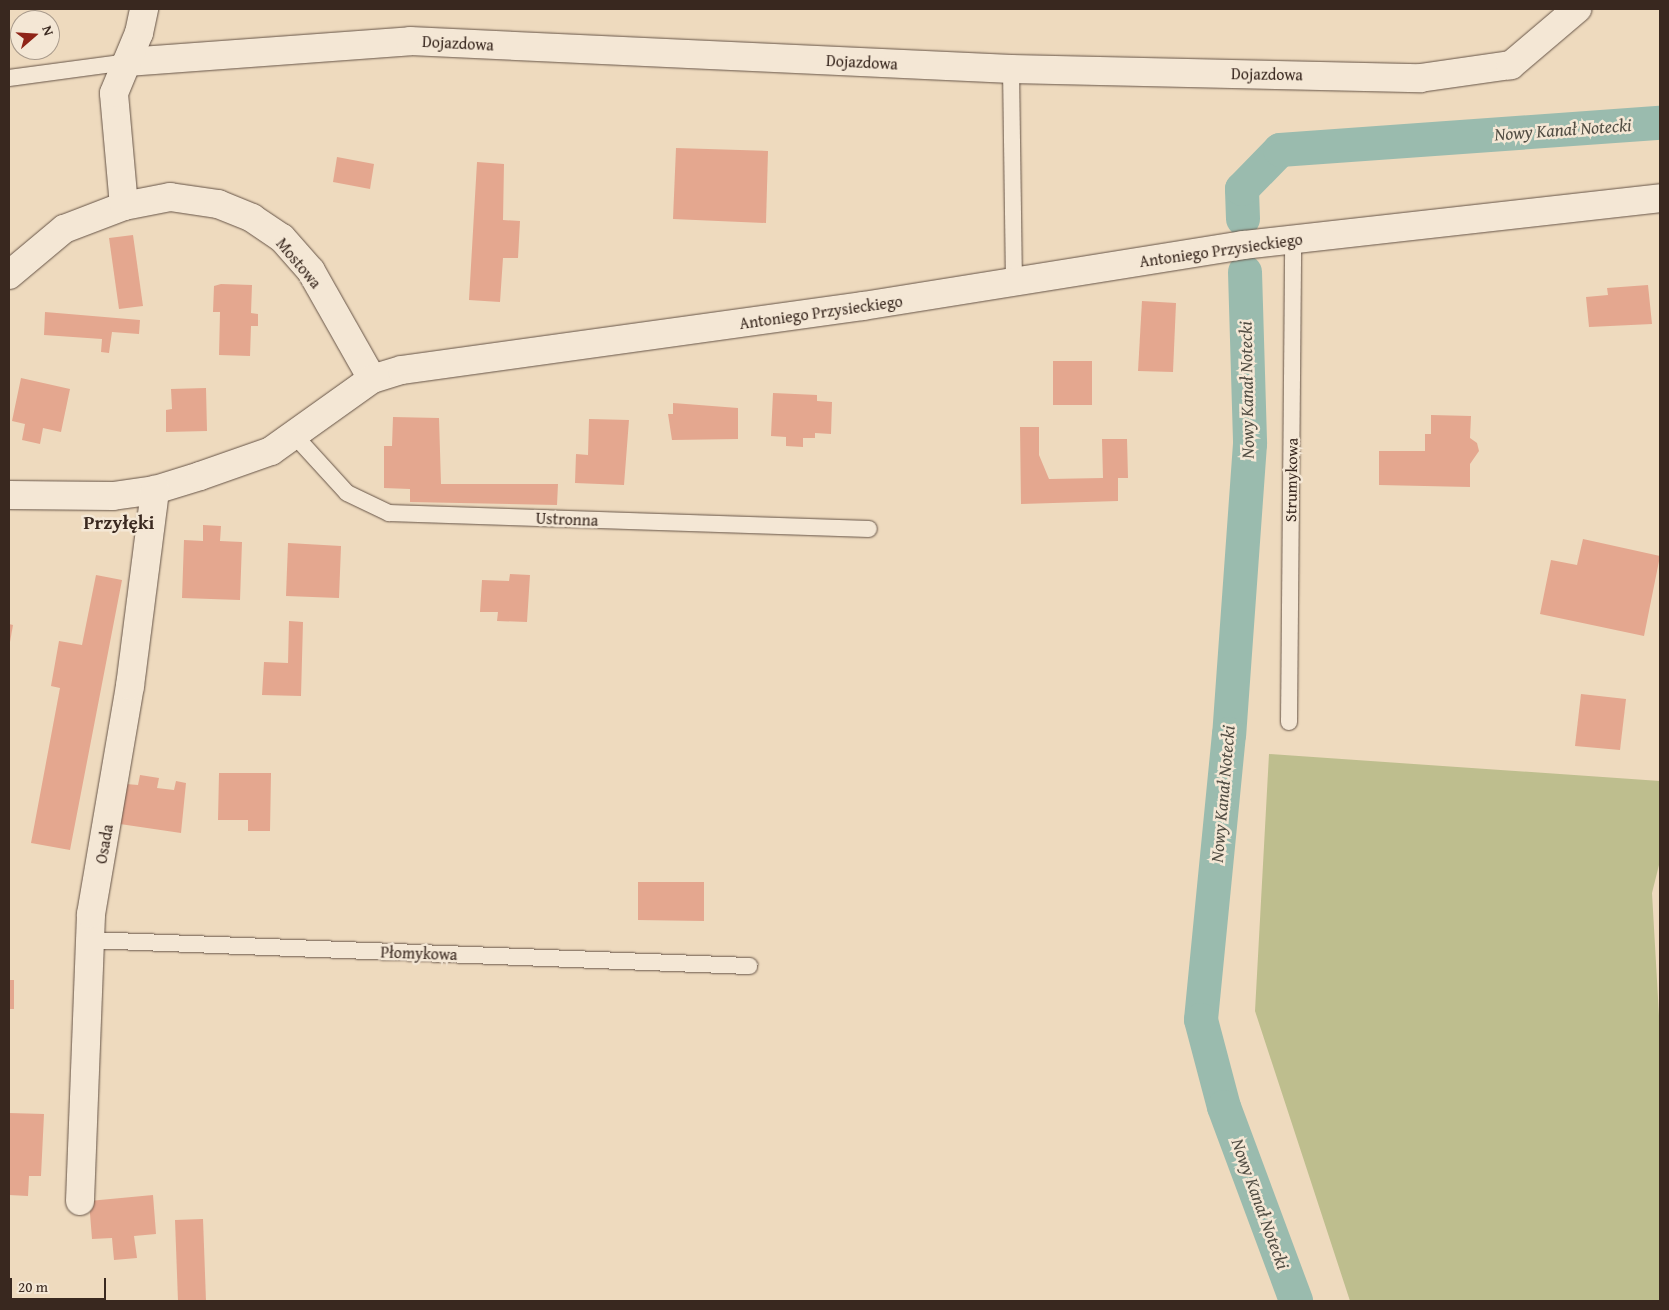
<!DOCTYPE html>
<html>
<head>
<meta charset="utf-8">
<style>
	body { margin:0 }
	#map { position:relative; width:1669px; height:1310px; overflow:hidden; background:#eedabe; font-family:"Gentium Book Plus",serif }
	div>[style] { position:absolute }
	.green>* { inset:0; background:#bebe8e }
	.canal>* { height:34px; margin:-17px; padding:0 17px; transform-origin:17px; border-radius:17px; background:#9abbae }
	.building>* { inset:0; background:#e4a78f }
	.roads { filter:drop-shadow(0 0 1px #665447) drop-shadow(0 0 1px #665447) }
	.lane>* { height:16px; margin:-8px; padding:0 8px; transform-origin:8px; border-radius:8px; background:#f4e7d5 }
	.street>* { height:28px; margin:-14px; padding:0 14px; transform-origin:14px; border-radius:14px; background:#f4e7d5 }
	span { translate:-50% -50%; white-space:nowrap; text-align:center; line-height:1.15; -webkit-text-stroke:5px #f4e7d5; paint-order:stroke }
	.street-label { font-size:16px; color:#39281f }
	.water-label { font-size:18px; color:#514d43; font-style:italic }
	.quarter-label { font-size:19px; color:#39281f; font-weight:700 }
	.frame { position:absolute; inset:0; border:10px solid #39281f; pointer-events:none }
	.north { position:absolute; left:10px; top:10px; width:50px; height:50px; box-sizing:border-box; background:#f4e7d5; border:1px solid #a99b8c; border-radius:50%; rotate:71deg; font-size:14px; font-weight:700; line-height:20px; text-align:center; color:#39281f }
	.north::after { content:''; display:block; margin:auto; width:18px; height:22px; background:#8f2418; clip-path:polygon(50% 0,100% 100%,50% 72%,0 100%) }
	.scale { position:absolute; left:10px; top:1278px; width:96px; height:22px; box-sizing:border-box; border:2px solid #39281f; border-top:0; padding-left:6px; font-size:15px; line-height:18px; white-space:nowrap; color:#39281f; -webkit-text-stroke:4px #f4e7d5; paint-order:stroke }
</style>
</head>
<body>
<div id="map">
	<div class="green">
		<div style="clip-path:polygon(1269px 754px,1660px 781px,1660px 861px,1652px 893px,1660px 1033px,1660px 1301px,1350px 1301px,1255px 1011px)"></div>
	</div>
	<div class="canal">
		<div style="left:1243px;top:219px;width:30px;rotate:-92deg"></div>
		<div style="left:1242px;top:189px;width:54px;rotate:-45.7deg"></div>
		<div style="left:1280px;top:150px;width:381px;rotate:-4.1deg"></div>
		<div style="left:1245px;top:272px;width:172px;rotate:88.3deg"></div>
		<div style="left:1250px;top:444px;width:291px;rotate:94.1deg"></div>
		<div style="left:1229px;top:734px;width:287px;rotate:95.6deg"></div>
		<div style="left:1201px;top:1020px;width:90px;rotate:75.2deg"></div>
		<div style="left:1224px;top:1107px;width:207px;rotate:69.6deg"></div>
	</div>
	<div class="building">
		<div style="clip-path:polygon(676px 148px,768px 151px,766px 223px,673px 219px)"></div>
		<div style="clip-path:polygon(337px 157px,374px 164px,370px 189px,333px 182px)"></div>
		<div style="clip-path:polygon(477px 162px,504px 164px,503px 220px,520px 221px,518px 258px,503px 258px,500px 302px,469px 300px)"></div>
		<div style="clip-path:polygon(133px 235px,143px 306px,119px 309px,109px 238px)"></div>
		<div style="clip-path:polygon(221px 284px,252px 285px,251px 313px,258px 314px,258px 326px,251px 326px,250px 356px,219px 355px,220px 312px,213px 312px,214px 286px)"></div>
		<div style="clip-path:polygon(1648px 285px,1652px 324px,1589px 327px,1586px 297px,1608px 295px,1607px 288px)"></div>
		<div style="clip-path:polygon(1142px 301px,1176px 303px,1173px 372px,1138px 371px)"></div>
		<div style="clip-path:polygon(45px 312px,140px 320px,139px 334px,112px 332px,109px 353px,101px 352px,102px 339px,44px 335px)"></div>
		<div style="clip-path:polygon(1053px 361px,1092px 361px,1092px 405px,1053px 405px)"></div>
		<div style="clip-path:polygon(21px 378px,70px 389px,61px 432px,43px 428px,40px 444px,22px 440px,25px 424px,12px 421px)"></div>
		<div style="clip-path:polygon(206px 388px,207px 431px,166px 432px,166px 410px,172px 409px,171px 389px)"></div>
		<div style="clip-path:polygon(773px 393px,817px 395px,817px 401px,832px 402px,831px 434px,815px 433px,815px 438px,803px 438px,803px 447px,786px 446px,786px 437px,771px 436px)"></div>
		<div style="clip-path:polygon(673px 403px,738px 408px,738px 439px,672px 440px,668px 414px,673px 414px)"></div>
		<div style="clip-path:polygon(1431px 415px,1471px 416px,1470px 438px,1477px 443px,1479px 451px,1470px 464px,1470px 487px,1379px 485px,1379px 451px,1425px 451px,1425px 434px,1431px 434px)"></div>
		<div style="clip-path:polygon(393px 417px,439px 418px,441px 484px,558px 484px,557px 505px,410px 502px,410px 489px,384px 488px,384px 446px,392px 446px)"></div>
		<div style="clip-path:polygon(589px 419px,629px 420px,624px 485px,575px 483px,576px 454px,588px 455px)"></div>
		<div style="clip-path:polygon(1020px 427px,1039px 427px,1039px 455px,1049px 479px,1103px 478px,1102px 439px,1127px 439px,1128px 478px,1118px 478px,1118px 501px,1021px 504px)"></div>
		<div style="clip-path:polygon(203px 525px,221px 526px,220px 541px,242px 542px,240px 600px,182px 598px,184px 540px,203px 541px)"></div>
		<div style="clip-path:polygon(1583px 539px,1660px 556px,1644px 636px,1540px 614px,1551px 560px,1577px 565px)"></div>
		<div style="clip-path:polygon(288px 543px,341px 546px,339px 598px,286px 596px)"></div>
		<div style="clip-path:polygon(510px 574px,530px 575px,527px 622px,497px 621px,498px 612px,480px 612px,482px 580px,509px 581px)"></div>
		<div style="clip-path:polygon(96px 575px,122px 580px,70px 850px,31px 843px,60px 688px,51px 686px,59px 641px,82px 645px)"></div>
		<div style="clip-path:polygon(289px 621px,303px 622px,301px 696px,262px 695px,264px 662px,288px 663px)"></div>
		<div style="clip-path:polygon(9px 624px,13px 625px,10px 642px,9px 642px)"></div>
		<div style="clip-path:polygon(1581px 694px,1626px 699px,1620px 750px,1575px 746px)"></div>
		<div style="clip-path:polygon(219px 773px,271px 773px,270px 831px,248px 831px,248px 820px,218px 820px)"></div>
		<div style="clip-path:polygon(140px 775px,159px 778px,157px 788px,174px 790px,176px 781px,186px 783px,181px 833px,120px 824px,126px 784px,138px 785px)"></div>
		<div style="clip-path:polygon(638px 882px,704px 882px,704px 921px,638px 920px)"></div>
		<div style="clip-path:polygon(9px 980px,14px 980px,14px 1009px,9px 1009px)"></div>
		<div style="clip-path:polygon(9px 1113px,44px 1114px,41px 1176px,29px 1176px,28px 1196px,9px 1195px)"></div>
		<div style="clip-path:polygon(153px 1195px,156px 1234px,134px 1236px,137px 1258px,114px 1260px,112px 1238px,92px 1239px,89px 1201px)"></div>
		<div style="clip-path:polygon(203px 1219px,206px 1301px,178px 1301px,175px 1220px)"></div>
	</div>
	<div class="roads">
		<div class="lane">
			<div style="left:1011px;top:69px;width:213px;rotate:89.2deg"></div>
			<div style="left:9px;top:78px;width:119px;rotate:-7.7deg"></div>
			<div style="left:295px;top:436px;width:77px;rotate:47.6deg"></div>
			<div style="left:347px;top:493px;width:47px;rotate:25.5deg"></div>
			<div style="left:389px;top:513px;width:480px;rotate:1.9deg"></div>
			<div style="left:1289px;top:722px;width:483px;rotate:-89.5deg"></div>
			<div style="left:90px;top:940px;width:660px;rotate:2.26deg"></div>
		</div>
		<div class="street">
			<div style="left:127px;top:62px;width:284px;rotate:-4.2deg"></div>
			<div style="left:410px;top:41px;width:602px;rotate:2.67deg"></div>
			<div style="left:1011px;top:69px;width:409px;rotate:1.3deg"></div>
			<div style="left:1420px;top:78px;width:92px;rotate:-8.1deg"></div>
			<div style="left:1511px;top:65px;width:87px;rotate:-40.3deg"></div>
			<div style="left:124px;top:206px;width:113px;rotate:-95.1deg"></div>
			<div style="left:114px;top:93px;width:65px;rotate:-67.4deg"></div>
			<div style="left:139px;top:33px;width:25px;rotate:-78deg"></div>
			<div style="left:9px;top:275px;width:72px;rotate:-39.9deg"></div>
			<div style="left:64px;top:229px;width:64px;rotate:-21deg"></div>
			<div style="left:124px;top:206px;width:47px;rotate:-11.1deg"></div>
			<div style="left:170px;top:197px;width:49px;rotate:8.3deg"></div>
			<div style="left:218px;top:204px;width:37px;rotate:22deg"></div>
			<div style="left:252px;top:218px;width:36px;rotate:34deg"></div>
			<div style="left:282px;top:238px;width:44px;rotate:48.7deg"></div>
			<div style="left:311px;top:271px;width:124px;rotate:60.5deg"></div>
			<div style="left:9px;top:495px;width:104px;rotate:0.6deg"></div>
			<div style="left:113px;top:496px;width:42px;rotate:-8.1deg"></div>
			<div style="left:155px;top:490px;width:47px;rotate:-17.3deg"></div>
			<div style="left:200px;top:476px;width:75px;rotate:-19.4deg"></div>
			<div style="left:271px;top:451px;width:124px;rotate:-35.5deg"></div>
			<div style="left:372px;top:379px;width:31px;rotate:-17deg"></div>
			<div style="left:402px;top:370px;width:465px;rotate:-7.9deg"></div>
			<div style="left:863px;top:306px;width:385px;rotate:-9.1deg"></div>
			<div style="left:1243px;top:245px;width:420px;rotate:-6.4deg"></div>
			<div style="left:80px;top:1201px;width:287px;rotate:-87.8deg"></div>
			<div style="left:91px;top:914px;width:231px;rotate:-80.3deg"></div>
			<div style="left:130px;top:686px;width:198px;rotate:-82.7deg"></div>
		</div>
	</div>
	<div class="street-label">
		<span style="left:458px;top:43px;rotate:3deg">Dojazdowa</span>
		<span style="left:862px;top:62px;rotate:3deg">Dojazdowa</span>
		<span style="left:1267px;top:74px;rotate:1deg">Dojazdowa</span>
		<span style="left:1221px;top:250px;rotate:-8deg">Antoniego Przysieckiego</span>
		<span style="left:299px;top:263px;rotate:50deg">Mostowa</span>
		<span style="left:821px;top:312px;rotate:-8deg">Antoniego Przysieckiego</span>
		<span style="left:1291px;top:480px;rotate:-89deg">Strumykowa</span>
		<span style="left:567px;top:519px;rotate:2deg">Ustronna</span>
		<span style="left:104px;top:844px;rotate:-80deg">Osada</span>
		<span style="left:419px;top:953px;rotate:2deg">Płomykowa</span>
	</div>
	<div class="water-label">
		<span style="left:1563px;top:130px;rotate:-4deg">Nowy Kanał Notecki</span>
		<span style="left:1247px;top:390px;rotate:-91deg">Nowy Kanał Notecki</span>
		<span style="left:1223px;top:794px;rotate:-85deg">Nowy Kanał Notecki</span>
		<span style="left:1260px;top:1204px;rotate:70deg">Nowy Kanał Notecki</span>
	</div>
	<div class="quarter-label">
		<span style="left:119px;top:523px">Przyłęki</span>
	</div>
	<div class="frame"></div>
	<div class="north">N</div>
	<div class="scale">20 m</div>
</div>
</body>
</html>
